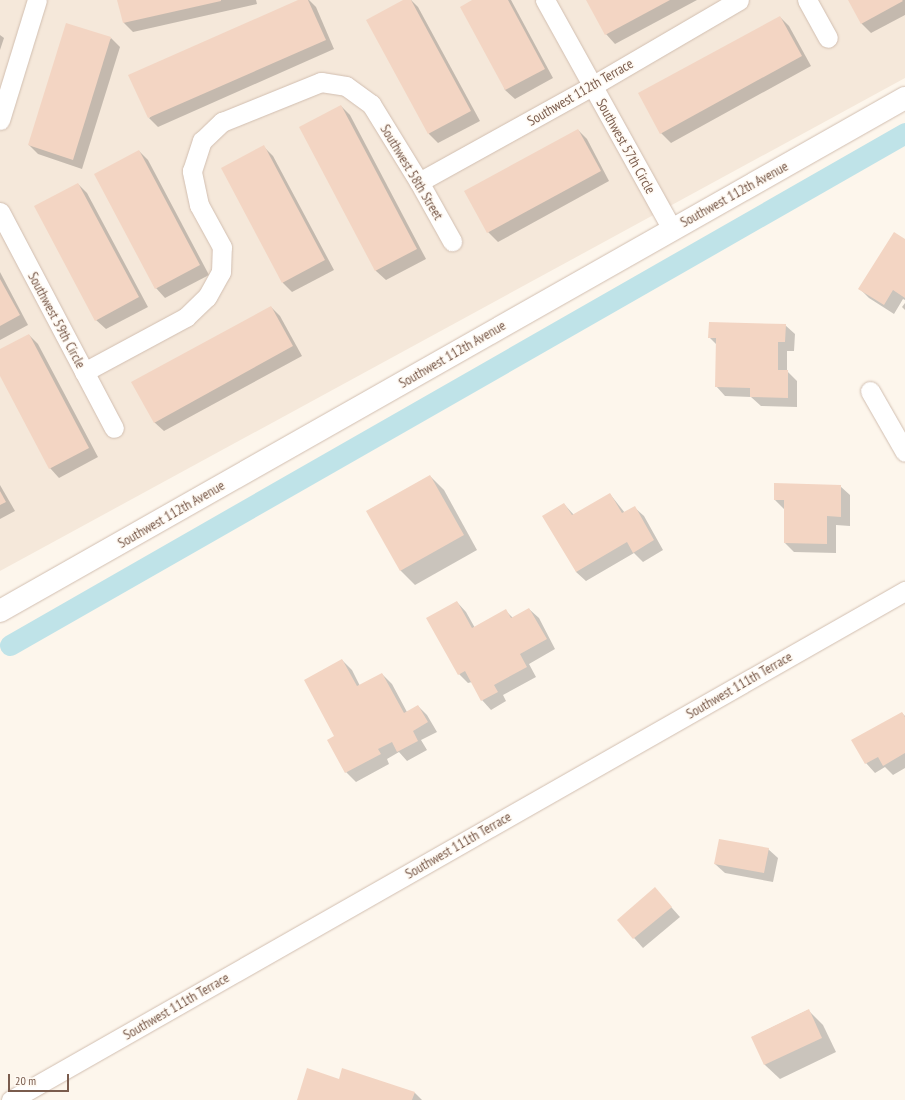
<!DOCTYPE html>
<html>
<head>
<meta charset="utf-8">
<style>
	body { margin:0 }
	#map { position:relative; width:905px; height:1100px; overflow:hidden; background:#fdf6ec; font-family:"PT Sans Narrow",sans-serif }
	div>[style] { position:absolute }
	.residential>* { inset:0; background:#f5e8da }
	.shadow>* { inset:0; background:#0003 }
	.canal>* { height:21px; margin:-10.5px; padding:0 10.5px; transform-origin:10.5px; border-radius:10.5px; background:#bfe3e8 }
	.building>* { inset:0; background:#f3d5c3 }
	.roads { filter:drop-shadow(0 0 1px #d1beb0) drop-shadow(0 0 1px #d1beb0) }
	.minor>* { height:19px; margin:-9.5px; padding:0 9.5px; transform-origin:9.5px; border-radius:9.5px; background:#fff }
	.tertiary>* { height:22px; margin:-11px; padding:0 11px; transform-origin:11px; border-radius:11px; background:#fff }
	span { translate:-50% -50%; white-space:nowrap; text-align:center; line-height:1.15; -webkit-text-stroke:3px #fffaf3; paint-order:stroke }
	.street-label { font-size:14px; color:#7a5c4d }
	.scale { position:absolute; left:8px; top:1074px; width:61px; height:18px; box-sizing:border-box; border:2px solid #7a5c4d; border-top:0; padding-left:5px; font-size:12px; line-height:14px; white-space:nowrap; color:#7a5c4d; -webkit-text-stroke:3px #fffaf3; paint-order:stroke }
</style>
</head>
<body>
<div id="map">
	<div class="residential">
		<div style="clip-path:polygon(0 0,905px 0,905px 78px,0 571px)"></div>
	</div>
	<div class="shadow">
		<div style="clip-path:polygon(118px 0,256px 0,257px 4px,133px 32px,124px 23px)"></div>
		<div style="clip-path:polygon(301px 0,309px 0,316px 7px,334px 49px,158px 127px,149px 118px)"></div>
		<div style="clip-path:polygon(405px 0,411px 0,418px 7px,480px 121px,438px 143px,429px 134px)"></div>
		<div style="clip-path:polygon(474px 0,511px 0,553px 78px,515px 99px,505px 90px)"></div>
		<div style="clip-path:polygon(587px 0,697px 0,615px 44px,606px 34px)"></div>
		<div style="clip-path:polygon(849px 0,905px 0,905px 15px,871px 33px,862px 24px)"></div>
		<div style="clip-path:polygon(780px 17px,789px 26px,811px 66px,671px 143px,661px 133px)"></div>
		<div style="clip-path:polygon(0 35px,4px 38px,0 50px)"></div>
		<div style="clip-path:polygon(111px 38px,120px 47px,82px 169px,38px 154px,29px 145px)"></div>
		<div style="clip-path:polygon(341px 106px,350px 115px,426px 259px,386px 280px,376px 271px,301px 127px)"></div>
		<div style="clip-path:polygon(578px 130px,587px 139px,609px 181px,498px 242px,488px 232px,466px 191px)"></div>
		<div style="clip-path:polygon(263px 146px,273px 156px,334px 270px,292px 292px,283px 283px)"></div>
		<div style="clip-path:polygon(139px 151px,148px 160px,209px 275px,165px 298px,156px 288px)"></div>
		<div style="clip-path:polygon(78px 184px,87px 193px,148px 307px,106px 329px,96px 320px)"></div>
		<div style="clip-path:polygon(905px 240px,905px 300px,903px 299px,894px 314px,869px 298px,860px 289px)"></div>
		<div style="clip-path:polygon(0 272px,28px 325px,0 340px)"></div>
		<div style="clip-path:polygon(905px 303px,905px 310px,902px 307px)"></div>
		<div style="clip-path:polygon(271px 307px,280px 316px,302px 356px,164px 431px,154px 422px)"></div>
		<div style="clip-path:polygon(785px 325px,795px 334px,794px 351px,787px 351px,787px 371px,797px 381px,797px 407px,761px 406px,751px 397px,725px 396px,716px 386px,717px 345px,709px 337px)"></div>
		<div style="clip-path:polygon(29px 335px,38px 344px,98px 457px,59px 478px,50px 468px,0 374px,0 350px)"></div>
		<div style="clip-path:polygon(430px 476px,444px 490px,477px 550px,415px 585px,401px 571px,368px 511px)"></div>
		<div style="clip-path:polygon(0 485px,15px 511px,0 519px)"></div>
		<div style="clip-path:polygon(840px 486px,850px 495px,850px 526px,836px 525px,836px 553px,794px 552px,785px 543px,785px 510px,775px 500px)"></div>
		<div style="clip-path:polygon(610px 494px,625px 513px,634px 507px,644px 516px,663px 550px,643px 562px,634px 553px,586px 581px,576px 572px,564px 504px,574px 515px)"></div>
		<div style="clip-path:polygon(457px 602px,466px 612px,475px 628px,506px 611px,513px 618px,529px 609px,539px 618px,555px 649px,529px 664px,536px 677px,503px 695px,506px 701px,491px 710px,482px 700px,472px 682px,468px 683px,459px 674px)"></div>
		<div style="clip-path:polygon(342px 660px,352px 670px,360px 686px,382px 674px,392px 684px,407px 712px,418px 706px,427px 715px,437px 732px,421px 740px,427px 750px,407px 761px,399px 752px,387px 759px,389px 764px,356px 782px,346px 772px,329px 741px,336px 737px)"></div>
		<div style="clip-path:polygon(902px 713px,905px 716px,905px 768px,893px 775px,885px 767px,875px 773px,866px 763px)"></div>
		<div style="clip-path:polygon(768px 849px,778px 858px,773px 882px,725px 873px,715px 864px)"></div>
		<div style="clip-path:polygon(655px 889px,680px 917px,643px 948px,618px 920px)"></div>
		<div style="clip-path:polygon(808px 1010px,823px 1025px,836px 1052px,780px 1079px,765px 1065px,752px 1037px)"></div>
		<div style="clip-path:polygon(415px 1093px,422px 1100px,298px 1100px)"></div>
	</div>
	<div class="canal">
		<div style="left:10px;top:645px;width:1031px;rotate:-29.77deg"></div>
	</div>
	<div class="building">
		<div style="clip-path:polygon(117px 0,221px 0,221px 1px,123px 23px)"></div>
		<div style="clip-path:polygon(298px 0,308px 0,326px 40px,148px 118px,128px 75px)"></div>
		<div style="clip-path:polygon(403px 0,411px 0,471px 111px,428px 134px,366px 20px)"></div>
		<div style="clip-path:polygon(472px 0,508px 0,545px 69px,505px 90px,460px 7px)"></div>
		<div style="clip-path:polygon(586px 0,670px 0,605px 35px)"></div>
		<div style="clip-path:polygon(848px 0,902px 0,903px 1px,861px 24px)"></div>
		<div style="clip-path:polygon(780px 16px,802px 56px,660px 134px,638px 93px)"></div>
		<div style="clip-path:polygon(66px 23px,111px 37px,73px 160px,28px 145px)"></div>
		<div style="clip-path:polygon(341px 105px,417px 249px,375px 271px,299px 127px)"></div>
		<div style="clip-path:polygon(578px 129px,601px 171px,487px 233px,464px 191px)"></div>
		<div style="clip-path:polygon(264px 145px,325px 260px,282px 283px,221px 168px)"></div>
		<div style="clip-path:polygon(139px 150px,200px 265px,155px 289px,94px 174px)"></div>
		<div style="clip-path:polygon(78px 183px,139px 297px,95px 321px,34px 206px)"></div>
		<div style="clip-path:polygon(894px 232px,905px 239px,905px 298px,893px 290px,884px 305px,858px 289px)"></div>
		<div style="clip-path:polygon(0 279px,20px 315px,0 326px)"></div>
		<div style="clip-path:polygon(271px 306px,293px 346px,154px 423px,131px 382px)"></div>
		<div style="clip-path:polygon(709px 322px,786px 324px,785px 342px,778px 342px,778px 370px,788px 370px,788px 398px,750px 397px,750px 388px,715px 387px,716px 338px,708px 338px)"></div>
		<div style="clip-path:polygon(29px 334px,89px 448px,49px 469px,0 376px,0 349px)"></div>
		<div style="clip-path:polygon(430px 475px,464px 535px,400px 571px,366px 511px)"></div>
		<div style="clip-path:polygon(774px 483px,841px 485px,841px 517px,827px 516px,827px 544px,784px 543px,784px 500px,774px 500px)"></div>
		<div style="clip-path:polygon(0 491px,6px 502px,0 505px)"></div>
		<div style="clip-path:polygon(610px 493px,622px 513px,635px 506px,654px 540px,633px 553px,627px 542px,576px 572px,542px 516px,564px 503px,572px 515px)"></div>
		<div style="clip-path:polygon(457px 601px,472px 628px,506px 609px,511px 618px,529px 608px,547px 639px,520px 654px,527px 667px,494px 685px,498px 692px,481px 701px,465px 671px,458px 675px,426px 618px)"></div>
		<div style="clip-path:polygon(342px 659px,357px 686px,382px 673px,404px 713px,418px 705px,428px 722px,413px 731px,418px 741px,397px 752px,392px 742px,378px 749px,381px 754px,345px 773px,327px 740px,334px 736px,304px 680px)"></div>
		<div style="clip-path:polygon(902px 712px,905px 717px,905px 753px,883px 766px,878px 757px,865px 764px,851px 740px)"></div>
		<div style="clip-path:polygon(719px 839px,769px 848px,764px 873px,714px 864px)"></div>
		<div style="clip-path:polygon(655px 887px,672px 907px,633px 939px,617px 920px)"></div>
		<div style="clip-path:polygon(809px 1009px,822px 1038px,764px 1065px,751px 1037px)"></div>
		<div style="clip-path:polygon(307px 1068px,339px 1079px,342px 1068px,415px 1092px,412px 1100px,297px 1100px)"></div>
	</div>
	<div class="roads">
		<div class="minor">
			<div style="left:545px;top:0;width:262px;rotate:61deg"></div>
			<div style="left:807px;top:0;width:43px;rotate:61.1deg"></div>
			<div style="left:0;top:120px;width:126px;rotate:-72.9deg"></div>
			<div style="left:419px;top:182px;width:198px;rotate:-29deg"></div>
			<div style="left:592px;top:86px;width:170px;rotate:-30.3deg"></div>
			<div style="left:0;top:212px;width:244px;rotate:62.2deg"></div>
			<div style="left:84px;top:372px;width:116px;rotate:-28.3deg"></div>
			<div style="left:186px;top:317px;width:29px;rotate:-44deg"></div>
			<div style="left:207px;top:297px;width:29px;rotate:-61deg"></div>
			<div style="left:221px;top:272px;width:25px;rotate:-88deg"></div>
			<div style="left:222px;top:247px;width:48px;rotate:-118.7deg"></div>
			<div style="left:199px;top:205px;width:35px;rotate:-102deg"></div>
			<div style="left:192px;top:171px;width:32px;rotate:-72deg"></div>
			<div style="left:202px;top:141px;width:28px;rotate:-44deg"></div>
			<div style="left:222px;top:122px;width:107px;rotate:-22deg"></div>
			<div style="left:321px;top:82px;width:25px;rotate:9deg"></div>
			<div style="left:346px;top:86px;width:31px;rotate:36deg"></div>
			<div style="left:371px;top:104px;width:92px;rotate:58.4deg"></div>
			<div style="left:419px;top:182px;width:68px;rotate:60.8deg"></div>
			<div style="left:870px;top:391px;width:70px;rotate:60.2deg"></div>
			<div style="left:11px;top:1100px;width:1029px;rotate:-29.66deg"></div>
		</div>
		<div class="tertiary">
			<div style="left:0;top:611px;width:1040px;rotate:-29.55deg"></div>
		</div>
	</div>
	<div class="street-label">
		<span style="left:580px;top:92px;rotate:-30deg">Southwest 112th Terrace</span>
		<span style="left:626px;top:146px;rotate:61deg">Southwest 57th Circle</span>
		<span style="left:412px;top:172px;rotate:59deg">Southwest 58th Street</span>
		<span style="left:734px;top:194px;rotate:-29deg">Southwest 112th Avenue</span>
		<span style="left:57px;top:320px;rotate:62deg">Southwest 59th Circle</span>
		<span style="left:452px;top:354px;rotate:-30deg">Southwest 112th Avenue</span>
		<span style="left:171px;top:514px;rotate:-30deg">Southwest 112th Avenue</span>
		<span style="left:739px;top:685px;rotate:-30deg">Southwest 111th Terrace</span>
		<span style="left:458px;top:845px;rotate:-30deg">Southwest 111th Terrace</span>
		<span style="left:176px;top:1006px;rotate:-30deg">Southwest 111th Terrace</span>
	</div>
	<div class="scale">20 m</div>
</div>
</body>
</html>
